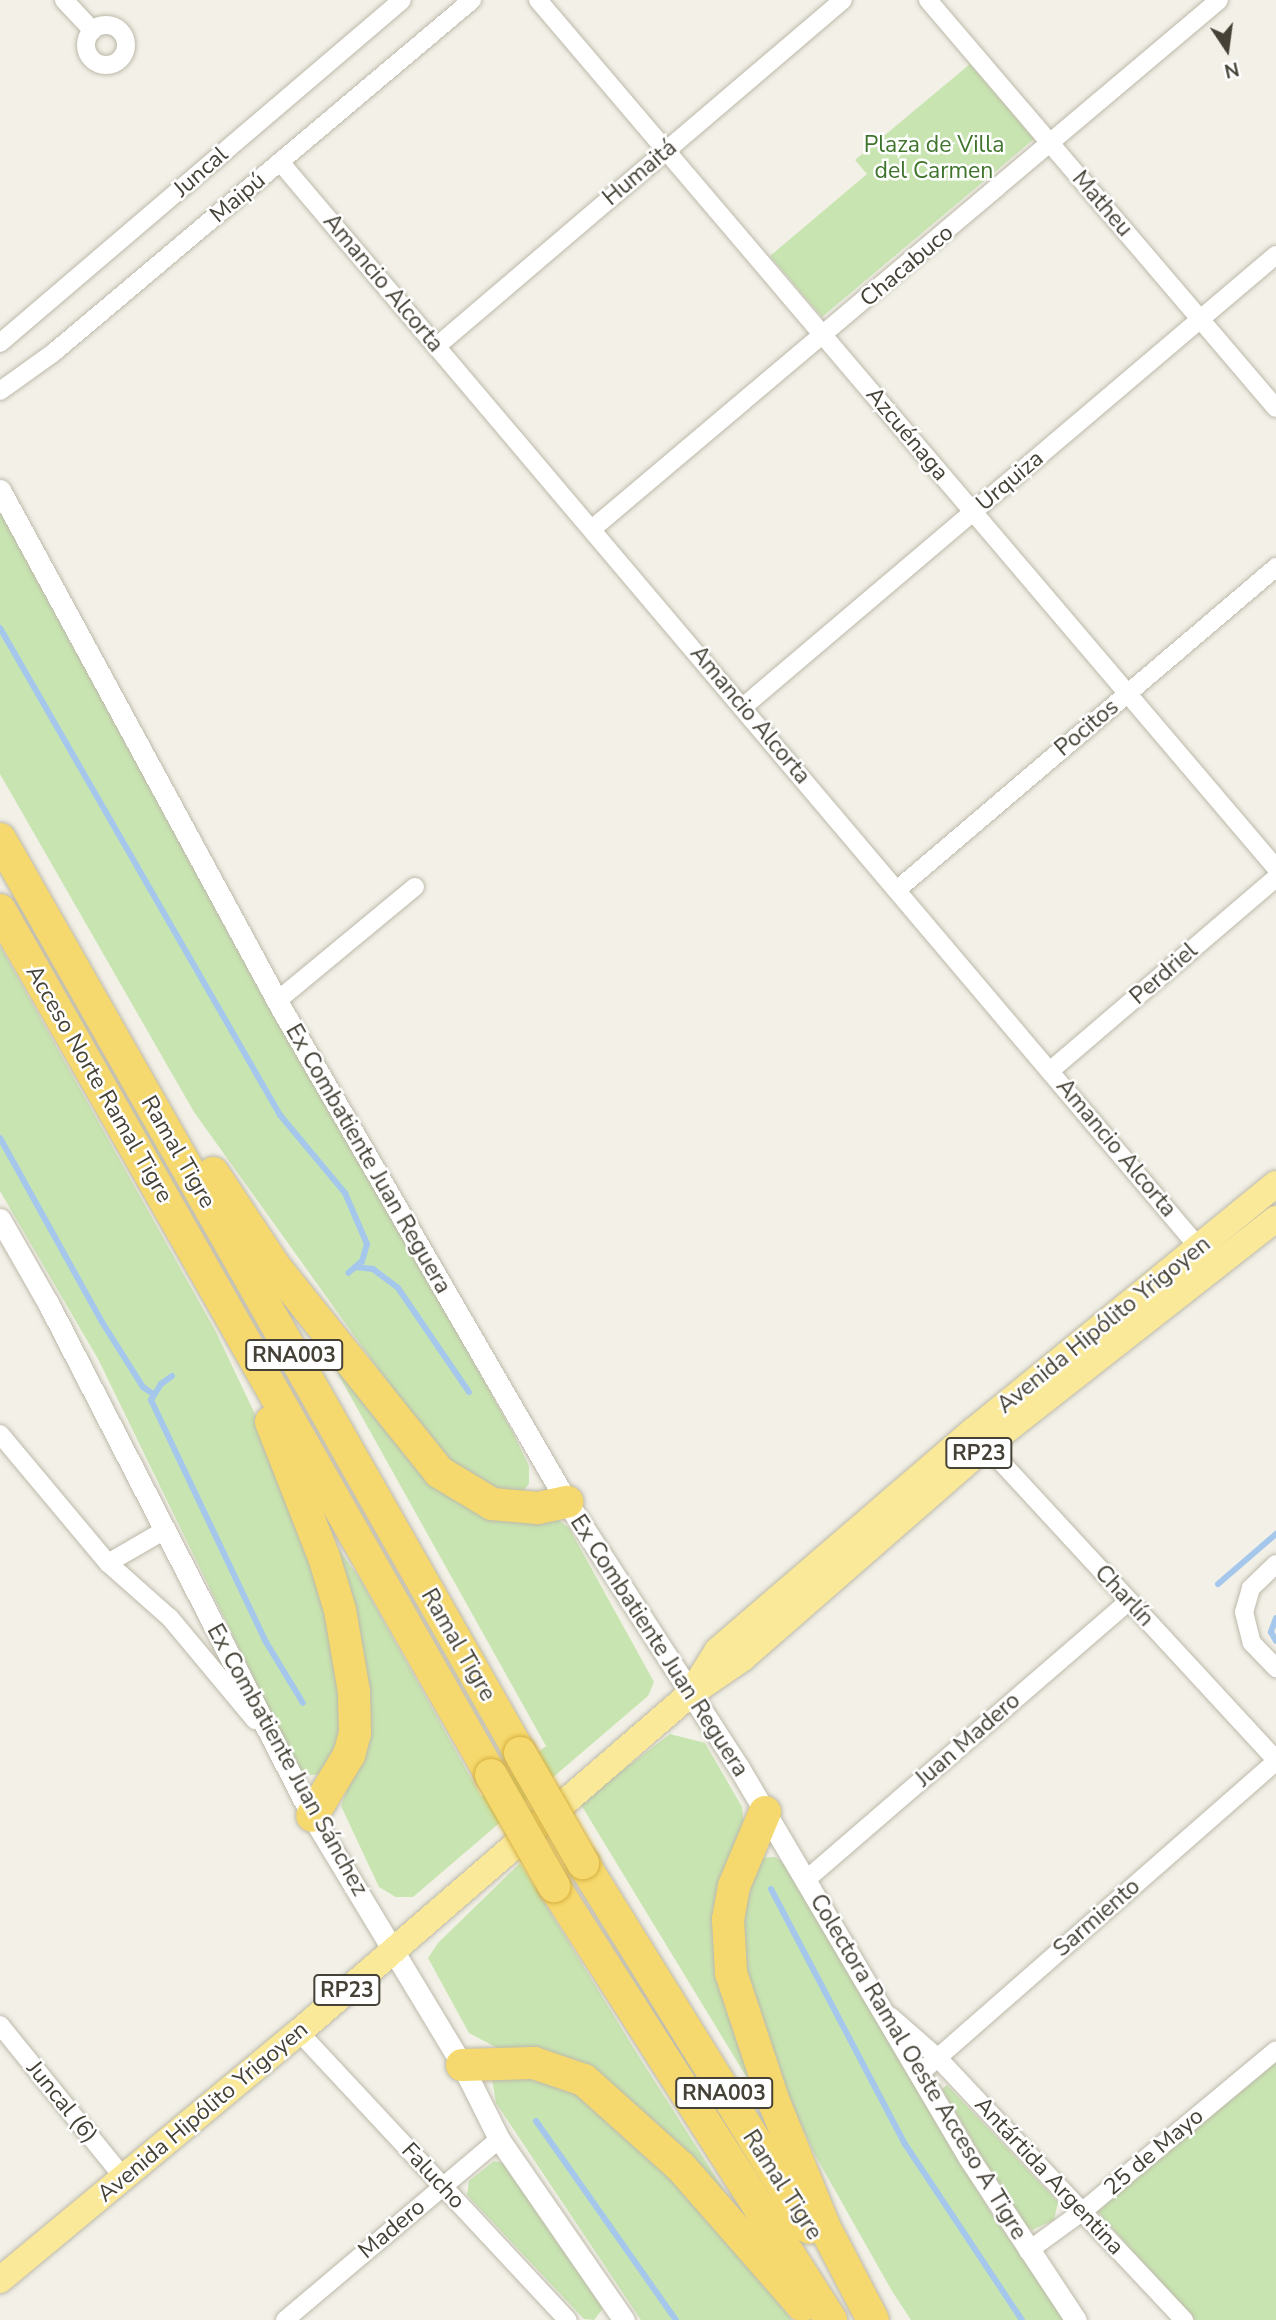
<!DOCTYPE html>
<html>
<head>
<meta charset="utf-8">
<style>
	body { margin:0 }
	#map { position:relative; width:1276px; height:2320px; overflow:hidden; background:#f2f0e7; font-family:"Nunito Sans",sans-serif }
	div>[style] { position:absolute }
	.green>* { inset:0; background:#c8e5b1 }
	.stream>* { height:6px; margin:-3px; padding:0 3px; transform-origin:3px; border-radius:3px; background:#a6c7ec }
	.roads { filter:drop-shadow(0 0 2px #bdb9aa) drop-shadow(0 0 2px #bdb9aa) }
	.minor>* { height:18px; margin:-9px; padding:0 9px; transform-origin:9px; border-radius:9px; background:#fff }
	.minor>.ring { margin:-9px; padding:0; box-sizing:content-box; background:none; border:18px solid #fff; border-radius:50% }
	.tertiary>* { height:21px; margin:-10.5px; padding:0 10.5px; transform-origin:10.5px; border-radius:10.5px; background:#fff }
	.primary>* { height:26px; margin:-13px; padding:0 13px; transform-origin:13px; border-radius:13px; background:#f9e999 }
	.motorway>* { height:32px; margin:-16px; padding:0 16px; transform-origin:16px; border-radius:16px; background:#f6d96e }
	.bridges { filter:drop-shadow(0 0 2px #d5af3e) drop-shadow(0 0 2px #d5af3e) }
	.motorway-bridge>* { height:32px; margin:-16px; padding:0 16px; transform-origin:16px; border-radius:16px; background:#f6d96e }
	span { translate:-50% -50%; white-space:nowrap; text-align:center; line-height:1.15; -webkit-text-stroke:5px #fff; paint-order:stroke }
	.shield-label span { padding:2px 5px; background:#fff; border:2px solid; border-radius:5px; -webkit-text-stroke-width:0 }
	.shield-label { font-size:21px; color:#454136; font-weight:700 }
	.park-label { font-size:23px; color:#3f742c }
	.street-label { font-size:23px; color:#454136 }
	.north { position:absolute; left:1192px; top:14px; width:70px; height:70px; -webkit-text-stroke:5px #fff; paint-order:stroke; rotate:167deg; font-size:19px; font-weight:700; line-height:28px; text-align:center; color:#454136 }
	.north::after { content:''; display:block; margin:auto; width:24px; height:32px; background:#454136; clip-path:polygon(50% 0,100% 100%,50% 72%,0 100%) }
</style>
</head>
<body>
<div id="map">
	<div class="green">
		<div style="clip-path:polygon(970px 64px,1034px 139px,822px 317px,770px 256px,867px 174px,855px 160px)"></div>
		<div style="clip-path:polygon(0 507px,512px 1431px,529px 1466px,529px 1484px,519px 1496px,500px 1494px,464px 1477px,419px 1426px,194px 1112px,0 774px)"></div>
		<div style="clip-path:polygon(0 946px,216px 1332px,271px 1448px,331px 1604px,349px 1734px,328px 1774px,310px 1775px,298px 1769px,98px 1359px,0 1191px)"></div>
		<div style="clip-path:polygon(295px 1297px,426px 1466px,557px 1519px,569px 1528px,654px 1682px,648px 1696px,413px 1897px,396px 1897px,379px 1887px,341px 1806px,352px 1776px,348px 1592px,338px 1548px,360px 1579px,481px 1796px,546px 1746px)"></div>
		<div style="clip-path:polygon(670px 1734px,705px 1743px,742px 1807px,745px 1833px,729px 1870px,755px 2091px,580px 1803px)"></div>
		<div style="clip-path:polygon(775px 1857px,788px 1865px,991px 2213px,1065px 2320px,911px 2320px,892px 2291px,815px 2155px,768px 2052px,740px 1947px,747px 1878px,758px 1858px)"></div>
		<div style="clip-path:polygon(520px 1863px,638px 2055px,745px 2223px,659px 2133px,469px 2033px,428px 1958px,438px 1943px)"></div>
		<div style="clip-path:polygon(1276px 2062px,1276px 2320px,1195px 2320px,1097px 2211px)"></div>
		<div style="clip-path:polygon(496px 2072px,568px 2079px,672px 2173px,792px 2320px,641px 2320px,496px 2103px,492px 2079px)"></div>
		<div style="clip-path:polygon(947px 2085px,1058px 2202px,1054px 2220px,1032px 2230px,1021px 2223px,942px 2089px)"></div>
		<div style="clip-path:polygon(494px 2161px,507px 2164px,604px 2307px,594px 2320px,584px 2319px,467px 2195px,469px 2181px)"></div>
	</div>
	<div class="stream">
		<div style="left:0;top:628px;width:562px;rotate:60.1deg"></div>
		<div style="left:280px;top:1115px;width:102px;rotate:50.2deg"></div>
		<div style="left:345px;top:1193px;width:56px;rotate:66.7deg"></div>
		<div style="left:367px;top:1244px;width:18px;rotate:106deg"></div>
		<div style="left:362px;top:1261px;width:18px;rotate:139deg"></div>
		<div style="left:0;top:1138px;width:210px;rotate:61deg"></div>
		<div style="left:102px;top:1322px;width:77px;rotate:57.8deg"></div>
		<div style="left:143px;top:1387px;width:12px;rotate:35deg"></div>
		<div style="left:356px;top:1267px;width:17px;rotate:7deg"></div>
		<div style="left:373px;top:1269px;width:31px;rotate:37deg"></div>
		<div style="left:398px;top:1288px;width:126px;rotate:55.7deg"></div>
		<div style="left:172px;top:1376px;width:14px;rotate:144deg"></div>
		<div style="left:161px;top:1384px;width:19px;rotate:122deg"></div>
		<div style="left:151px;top:1400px;width:268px;rotate:64.6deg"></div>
		<div style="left:266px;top:1642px;width:71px;rotate:58.8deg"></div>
		<div style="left:1218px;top:1584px;width:77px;rotate:-40.8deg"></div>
		<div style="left:1276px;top:1618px;width:15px;rotate:110deg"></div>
		<div style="left:1271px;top:1632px;width:10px;rotate:61deg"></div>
		<div style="left:771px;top:1889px;width:288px;rotate:62.3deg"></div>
		<div style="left:905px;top:2144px;width:211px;rotate:56.4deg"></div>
		<div style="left:536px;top:2121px;width:243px;rotate:54.9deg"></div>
	</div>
	<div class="roads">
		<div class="minor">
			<div style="left:64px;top:0;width:42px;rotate:46.9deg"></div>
			<div style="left:538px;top:0;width:1139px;rotate:49.63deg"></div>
			<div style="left:928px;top:0;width:536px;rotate:49.54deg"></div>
			<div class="ring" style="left:86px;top:25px;width:22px;height:22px"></div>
			<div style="left:281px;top:163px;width:1430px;rotate:49.76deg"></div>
			<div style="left:0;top:343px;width:528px;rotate:-40.47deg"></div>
			<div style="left:437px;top:346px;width:533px;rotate:-40.44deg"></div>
			<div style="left:0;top:391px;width:65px;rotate:-35.6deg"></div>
			<div style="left:53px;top:353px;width:548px;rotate:-40.11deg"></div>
			<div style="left:592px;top:529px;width:820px;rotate:-40.15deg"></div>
			<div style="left:743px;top:707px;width:699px;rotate:-40.3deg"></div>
			<div style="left:898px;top:889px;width:497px;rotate:-40.4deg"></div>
			<div style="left:277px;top:1001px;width:179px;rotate:-39.6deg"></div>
			<div style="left:1051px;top:1070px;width:296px;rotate:-40.5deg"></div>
			<div style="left:0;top:1434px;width:168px;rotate:50.1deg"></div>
			<div style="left:108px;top:1563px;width:83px;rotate:41.6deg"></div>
			<div style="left:170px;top:1618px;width:133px;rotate:50.2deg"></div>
			<div style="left:979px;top:1438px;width:438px;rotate:47.3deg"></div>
			<div style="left:108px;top:1563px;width:66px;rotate:-30.1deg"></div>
			<div style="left:1276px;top:1564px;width:35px;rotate:136deg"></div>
			<div style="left:1251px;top:1588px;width:25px;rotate:106deg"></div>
			<div style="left:1244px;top:1612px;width:32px;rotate:76deg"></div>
			<div style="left:1252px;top:1643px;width:35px;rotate:46deg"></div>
			<div style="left:807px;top:1879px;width:425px;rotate:-40.8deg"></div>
			<div style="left:890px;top:2016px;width:62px;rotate:41.1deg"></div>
			<div style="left:937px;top:2057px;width:361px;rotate:46.8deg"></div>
			<div style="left:0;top:2025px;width:197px;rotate:51deg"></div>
			<div style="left:299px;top:2032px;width:394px;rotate:47deg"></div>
			<div style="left:919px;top:2074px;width:474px;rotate:-41.2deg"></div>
			<div style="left:1028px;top:2251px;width:68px;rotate:-36deg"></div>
			<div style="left:1083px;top:2211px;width:251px;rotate:-39.8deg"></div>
			<div style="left:285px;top:2320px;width:280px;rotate:-40.2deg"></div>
		</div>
		<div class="tertiary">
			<div style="left:0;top:490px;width:589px;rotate:61.52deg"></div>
			<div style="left:281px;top:1008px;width:571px;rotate:59.93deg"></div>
			<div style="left:567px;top:1502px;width:315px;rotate:57.1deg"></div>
			<div style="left:738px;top:1766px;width:455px;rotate:59.5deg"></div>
			<div style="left:969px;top:2158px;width:194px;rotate:56.6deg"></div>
			<div style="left:0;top:1219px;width:97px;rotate:60.3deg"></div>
			<div style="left:48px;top:1303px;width:577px;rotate:62.77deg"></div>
			<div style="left:312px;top:1816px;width:291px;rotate:58.9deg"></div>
			<div style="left:462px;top:2065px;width:83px;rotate:63.4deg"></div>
			<div style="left:499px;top:2139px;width:220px;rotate:55.4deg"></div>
		</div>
		<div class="primary">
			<div style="left:696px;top:1685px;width:40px;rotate:-58deg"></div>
			<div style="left:717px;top:1651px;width:338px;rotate:-40.7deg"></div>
			<div style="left:973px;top:1431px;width:391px;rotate:-39.2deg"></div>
			<div style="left:0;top:2280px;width:388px;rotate:-39.7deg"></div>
			<div style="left:299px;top:2032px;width:515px;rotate:-40.83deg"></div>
			<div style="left:689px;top:1695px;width:65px;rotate:-34.4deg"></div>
			<div style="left:743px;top:1658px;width:322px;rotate:-41.1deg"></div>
			<div style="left:986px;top:1446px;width:368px;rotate:-38.1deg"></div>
		</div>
		<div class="motorway">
			<div style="left:0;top:839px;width:1052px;rotate:60.36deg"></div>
			<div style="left:0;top:910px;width:995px;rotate:60.42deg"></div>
			<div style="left:213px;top:1173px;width:113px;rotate:56.6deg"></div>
			<div style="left:275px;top:1267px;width:263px;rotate:51.3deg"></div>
			<div style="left:439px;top:1472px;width:62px;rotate:31.1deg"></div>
			<div style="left:492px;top:1504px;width:46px;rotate:5deg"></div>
			<div style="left:538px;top:1508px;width:30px;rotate:-12deg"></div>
			<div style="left:271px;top:1422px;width:145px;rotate:68.6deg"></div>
			<div style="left:324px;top:1557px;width:55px;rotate:73.2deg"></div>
			<div style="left:340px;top:1610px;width:83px;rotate:80.3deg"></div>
			<div style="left:354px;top:1692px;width:41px;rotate:88.6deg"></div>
			<div style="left:355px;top:1733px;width:23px;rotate:105deg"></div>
			<div style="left:349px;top:1755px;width:71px;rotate:121.2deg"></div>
			<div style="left:765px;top:1812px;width:80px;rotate:112.7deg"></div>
			<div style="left:734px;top:1886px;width:34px;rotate:100deg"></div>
			<div style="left:728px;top:1919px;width:54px;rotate:86.8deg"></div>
			<div style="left:731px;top:1973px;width:136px;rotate:71.6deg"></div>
			<div style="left:774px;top:2102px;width:134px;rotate:68deg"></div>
			<div style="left:824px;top:2226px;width:106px;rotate:62.5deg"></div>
			<div style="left:583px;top:1863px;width:429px;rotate:58.2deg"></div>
			<div style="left:554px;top:1886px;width:515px;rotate:57.45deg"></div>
			<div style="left:462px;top:2065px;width:72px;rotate:-1.6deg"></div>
			<div style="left:534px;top:2063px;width:53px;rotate:18.8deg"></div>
			<div style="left:584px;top:2080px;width:130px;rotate:41.9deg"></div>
			<div style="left:681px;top:2167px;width:184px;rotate:48.8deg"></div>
		</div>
	</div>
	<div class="bridges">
		<div class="motorway-bridge">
			<div style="left:520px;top:1753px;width:127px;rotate:60.2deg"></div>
			<div style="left:491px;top:1775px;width:128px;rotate:60.4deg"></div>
		</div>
	</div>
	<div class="shield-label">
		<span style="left:294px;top:1355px">RNA003</span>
		<span style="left:979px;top:1453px">RP23</span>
		<span style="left:347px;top:1990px">RP23</span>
		<span style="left:724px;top:2093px">RNA003</span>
	</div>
	<div class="park-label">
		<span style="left:934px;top:158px">Plaza de Villa<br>del Carmen</span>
	</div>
	<div class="street-label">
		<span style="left:201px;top:172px;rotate:-41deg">Juncal</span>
		<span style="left:640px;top:173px;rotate:-40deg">Humaitá</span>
		<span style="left:238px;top:198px;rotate:-40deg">Maipú</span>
		<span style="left:1102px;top:204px;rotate:49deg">Matheu</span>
		<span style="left:907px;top:266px;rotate:-40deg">Chacabuco</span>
		<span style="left:383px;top:283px;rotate:50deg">Amancio Alcorta</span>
		<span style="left:907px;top:434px;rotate:50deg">Azcuénaga</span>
		<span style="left:1010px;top:481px;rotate:-40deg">Urquiza</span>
		<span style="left:750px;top:715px;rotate:50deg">Amancio Alcorta</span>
		<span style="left:1087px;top:728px;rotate:-40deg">Pocitos</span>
		<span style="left:1164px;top:974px;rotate:-41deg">Perdriel</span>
		<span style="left:99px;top:1084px;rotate:60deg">Acceso Norte Ramal Tigre</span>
		<span style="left:1116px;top:1148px;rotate:50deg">Amancio Alcorta</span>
		<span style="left:178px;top:1152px;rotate:60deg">Ramal Tigre</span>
		<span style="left:368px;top:1159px;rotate:60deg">Ex Combatiente Juan Reguera</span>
		<span style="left:1104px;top:1325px;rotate:-39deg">Avenida Hipólito Yrigoyen</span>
		<span style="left:1124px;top:1596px;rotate:47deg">Charlín</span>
		<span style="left:458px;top:1645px;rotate:60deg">Ramal Tigre</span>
		<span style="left:659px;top:1646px;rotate:57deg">Ex Combatiente Juan Reguera</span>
		<span style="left:968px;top:1740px;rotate:-41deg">Juan Madero</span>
		<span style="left:287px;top:1760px;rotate:61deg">Ex Combatiente Juan Sánchez</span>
		<span style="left:1097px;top:1918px;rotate:-41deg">Sarmiento</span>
		<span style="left:918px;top:2067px;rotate:59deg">Colectora Ramal Oeste Acceso A Tigre</span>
		<span style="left:62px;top:2102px;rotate:51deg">Juncal (6)</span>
		<span style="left:203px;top:2112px;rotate:-40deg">Avenida Hipólito Yrigoyen</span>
		<span style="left:1154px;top:2152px;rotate:-40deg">25 de Mayo</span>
		<span style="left:433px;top:2176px;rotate:47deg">Falucho</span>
		<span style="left:1049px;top:2176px;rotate:47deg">Antártida Argentina</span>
		<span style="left:782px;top:2185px;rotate:57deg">Ramal Tigre</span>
		<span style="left:392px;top:2229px;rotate:-40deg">Madero</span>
	</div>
	<div class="north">N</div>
</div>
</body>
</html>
